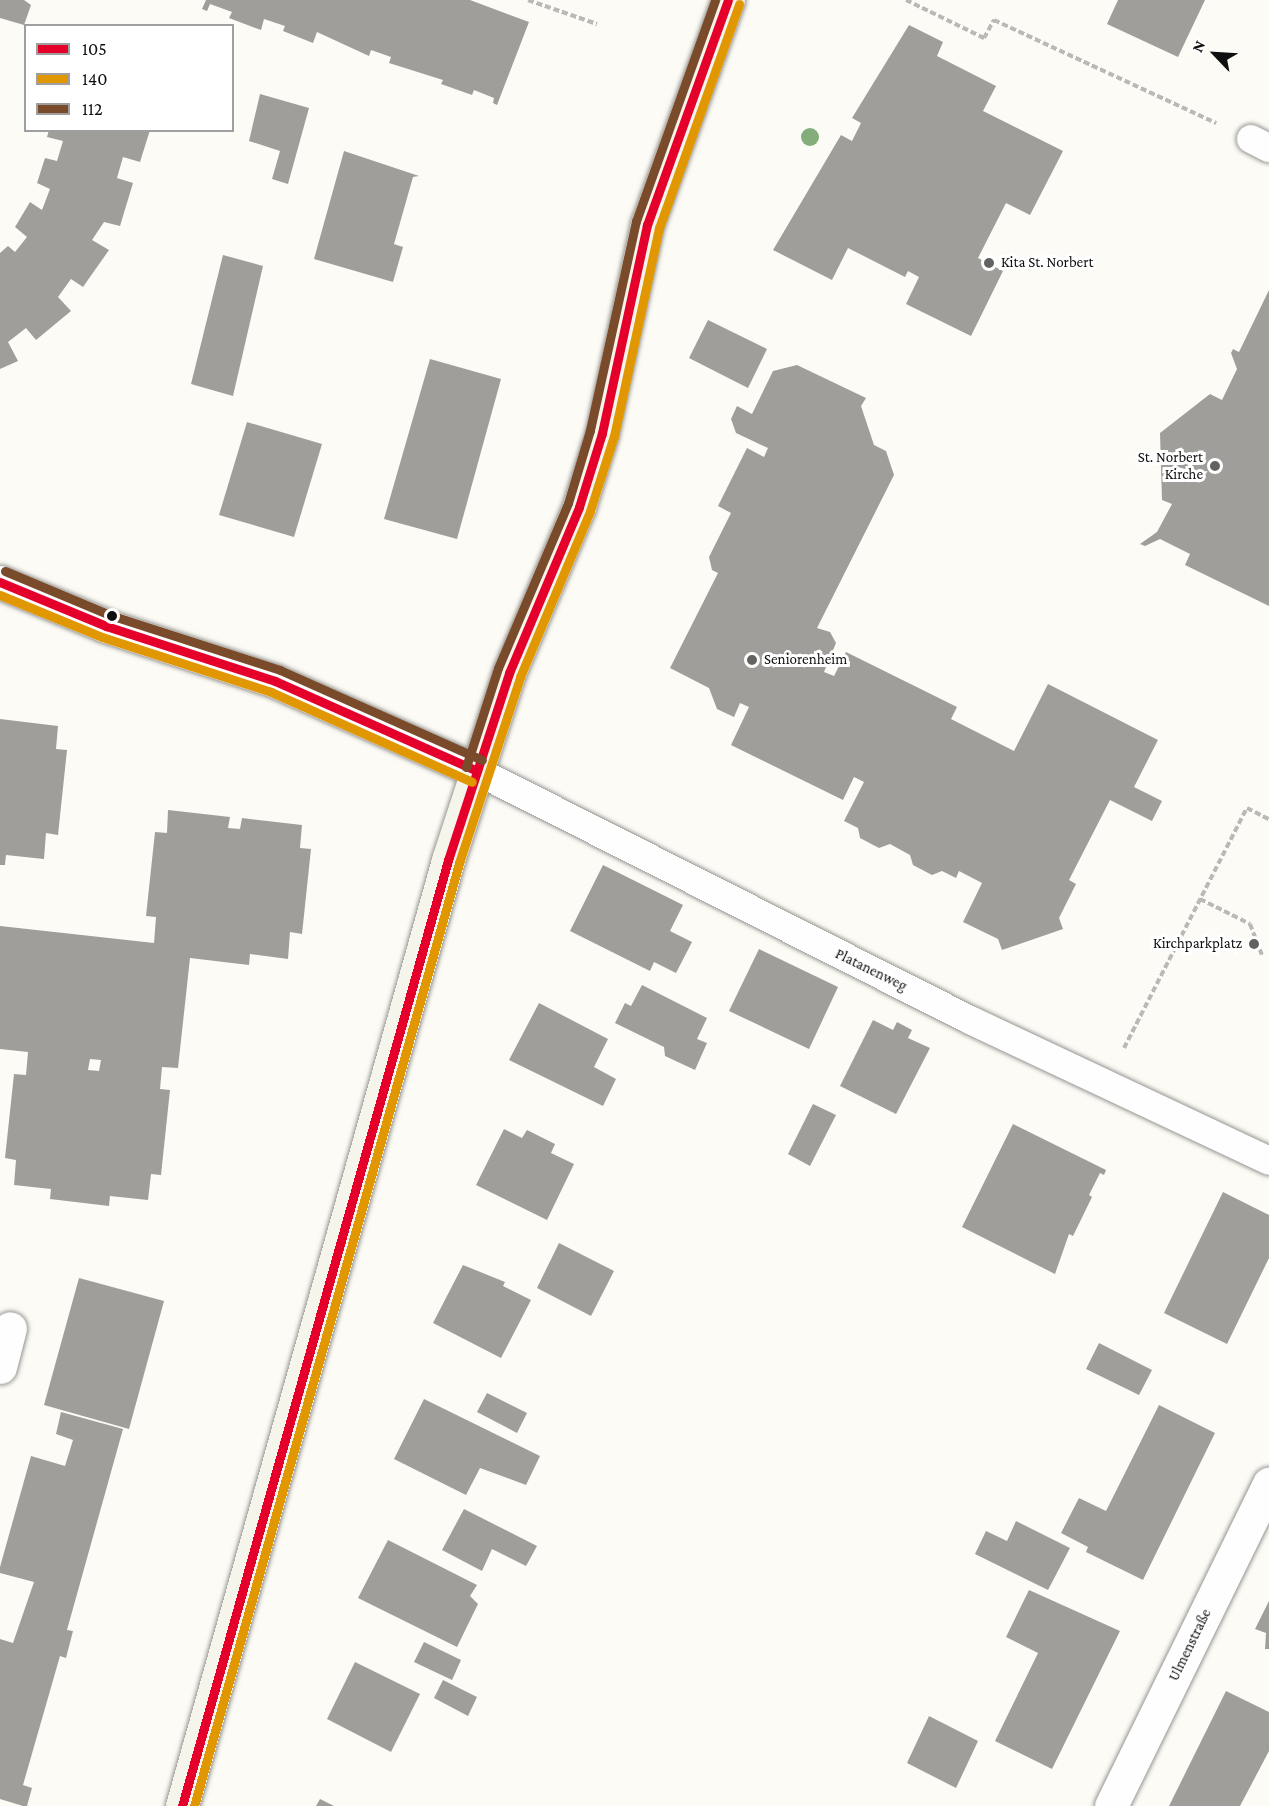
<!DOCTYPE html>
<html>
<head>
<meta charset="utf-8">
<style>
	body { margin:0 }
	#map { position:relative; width:1269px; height:1806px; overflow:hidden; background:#fcfbf5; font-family:"Crimson Pro",serif }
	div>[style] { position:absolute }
	.building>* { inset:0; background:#a09e9a }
	.path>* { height:4px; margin-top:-2px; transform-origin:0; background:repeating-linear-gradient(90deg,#b9b9b8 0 6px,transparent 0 9px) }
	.roads { filter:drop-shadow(0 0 2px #969593) drop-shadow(0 0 2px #969593) }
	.lane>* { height:28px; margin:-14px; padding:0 14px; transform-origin:14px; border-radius:14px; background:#fffefe }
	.street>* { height:33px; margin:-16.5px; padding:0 16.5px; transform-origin:16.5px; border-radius:16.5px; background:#fffefe }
	.secondary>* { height:33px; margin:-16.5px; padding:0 16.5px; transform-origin:16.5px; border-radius:16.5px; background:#f5f5eb }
	.bus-1>* { height:9px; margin:-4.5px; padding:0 4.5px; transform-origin:4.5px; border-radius:4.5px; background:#e4002b }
	.bus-2>* { height:9px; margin:-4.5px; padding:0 4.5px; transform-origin:4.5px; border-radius:4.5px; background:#e09702 }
	.bus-3>* { height:9px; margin:-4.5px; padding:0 4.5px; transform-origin:4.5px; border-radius:4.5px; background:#7a4b2a }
	.trees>* { width:18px; height:18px; margin:-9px; border-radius:50%; background:#83ae7b }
	.dots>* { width:16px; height:16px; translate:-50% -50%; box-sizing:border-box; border:3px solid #fff; border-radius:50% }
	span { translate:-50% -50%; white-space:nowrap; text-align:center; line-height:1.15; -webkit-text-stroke:6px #fff; paint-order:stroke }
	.poi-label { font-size:15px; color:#0f0f0f }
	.left { translate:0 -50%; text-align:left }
	.right { translate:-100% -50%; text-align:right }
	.street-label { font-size:15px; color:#0f0f0f }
	.legend { position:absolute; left:24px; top:24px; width:210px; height:108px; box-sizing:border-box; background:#fff; border:2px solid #9f9f9f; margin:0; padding:8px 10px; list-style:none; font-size:18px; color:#0f0f0f }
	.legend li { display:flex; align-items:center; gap:12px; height:30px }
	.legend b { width:30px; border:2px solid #9f9f9f }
	.north { position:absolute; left:1185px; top:24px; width:60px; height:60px; -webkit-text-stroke:4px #fff; paint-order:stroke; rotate:295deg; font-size:16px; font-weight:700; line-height:24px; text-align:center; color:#0f0f0f }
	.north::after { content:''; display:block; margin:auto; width:21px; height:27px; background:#0f0f0f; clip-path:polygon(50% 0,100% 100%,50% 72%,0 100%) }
</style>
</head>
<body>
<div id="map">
	<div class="building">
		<div style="clip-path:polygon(0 0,24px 0,31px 5px,24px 25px,0 18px)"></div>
		<div style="clip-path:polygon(206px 0,470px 0,529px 22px,497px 105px,493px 103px,494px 98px,474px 90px,472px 95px,441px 84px,443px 80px,389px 63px,391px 57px,371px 50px,369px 56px,317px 32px,313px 43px,283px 31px,285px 26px,264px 19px,261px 30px,229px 18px,232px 12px,210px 4px,207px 11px,202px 9px)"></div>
		<div style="clip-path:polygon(1118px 0,1205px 0,1178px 57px,1107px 24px)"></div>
		<div style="clip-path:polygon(909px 25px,943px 42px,937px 56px,996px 86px,983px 111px,1063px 151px,1030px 215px,1006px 203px,978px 258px,1003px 271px,971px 336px,906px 304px,919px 277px,908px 271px,905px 277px,848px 248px,832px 280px,773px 250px,841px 135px,852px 141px,861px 123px,852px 118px)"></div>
		<div style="clip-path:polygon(260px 94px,309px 108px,288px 184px,272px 179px,280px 151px,249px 141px)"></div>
		<div style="clip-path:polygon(49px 130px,150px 130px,140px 162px,123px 157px,117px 178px,133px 183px,120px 226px,104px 222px,92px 240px,109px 250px,83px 287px,71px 279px,58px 297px,71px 311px,36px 340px,26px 328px,8px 342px,18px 361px,0 369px,0 253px,8px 246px,15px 252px,27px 237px,15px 227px,30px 202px,42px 210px,50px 189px,37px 183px,45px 158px,57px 161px,63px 141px,47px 137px)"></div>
		<div style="clip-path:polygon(344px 151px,419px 176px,413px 177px,394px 244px,403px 247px,393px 282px,314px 259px)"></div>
		<div style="clip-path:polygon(223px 255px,263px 266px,233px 396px,191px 384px)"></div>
		<div style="clip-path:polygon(1269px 290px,1269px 606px,1185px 565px,1190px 554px,1160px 539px,1145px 546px,1140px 544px,1157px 532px,1172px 504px,1162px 500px,1160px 433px,1210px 394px,1222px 400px,1237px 369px,1231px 353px,1233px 349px,1239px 352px)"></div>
		<div style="clip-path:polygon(708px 320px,767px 349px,748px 388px,689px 358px)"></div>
		<div style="clip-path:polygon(430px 359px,501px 379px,457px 539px,384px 519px)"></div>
		<div style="clip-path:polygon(797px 365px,866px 398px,861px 406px,874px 445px,886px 451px,894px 475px,817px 628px,830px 632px,836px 643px,824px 672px,834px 676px,846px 652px,957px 707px,951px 719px,1014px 751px,1048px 684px,1158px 740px,1134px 787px,1162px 801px,1152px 821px,1110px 800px,1069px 880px,1076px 884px,1059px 918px,1063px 929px,1002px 950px,998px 939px,963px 922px,982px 883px,959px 871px,956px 878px,942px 871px,932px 875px,913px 865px,910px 855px,890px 844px,879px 848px,860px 838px,858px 828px,844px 821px,864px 782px,854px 777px,843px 800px,731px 745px,749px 707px,740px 703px,734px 717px,717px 709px,709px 688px,670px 668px,718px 573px,712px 570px,709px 557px,731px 513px,718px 506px,747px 448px,764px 457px,768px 448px,736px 433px,731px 419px,737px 406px,752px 414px,773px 371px)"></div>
		<div style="clip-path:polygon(247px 422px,322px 444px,294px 537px,219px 515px)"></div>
		<div style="clip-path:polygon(0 719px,58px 726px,56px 749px,67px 750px,58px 835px,46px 833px,44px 859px,6px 855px,5px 865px,0 865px)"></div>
		<div style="clip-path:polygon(evenodd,168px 810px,230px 817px,228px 828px,240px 829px,242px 818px,302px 825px,300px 848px,311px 849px,302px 934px,290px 932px,288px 959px,250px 954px,249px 965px,190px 958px,178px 1068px,162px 1067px,160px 1089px,170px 1090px,161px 1175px,151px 1174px,148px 1200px,110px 1196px,109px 1206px,50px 1199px,51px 1189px,14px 1185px,16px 1160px,5px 1158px,14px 1074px,26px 1075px,28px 1052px,0 1049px,0 926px,154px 943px,156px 917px,146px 916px,155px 832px,167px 833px,168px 810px,90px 1059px,101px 1060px,99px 1071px,88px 1070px,90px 1059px)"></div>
		<div style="clip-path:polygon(603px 865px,683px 905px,670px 931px,692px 942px,676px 973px,654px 962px,650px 971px,570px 931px)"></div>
		<div style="clip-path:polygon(759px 949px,838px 987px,809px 1049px,729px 1011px)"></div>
		<div style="clip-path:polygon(642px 985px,707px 1018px,697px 1039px,707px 1043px,695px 1070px,665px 1056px,664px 1047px,615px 1023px,625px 1003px,631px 1006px)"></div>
		<div style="clip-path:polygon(539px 1003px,608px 1039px,594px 1067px,616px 1079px,603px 1106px,509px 1060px)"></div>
		<div style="clip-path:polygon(873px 1020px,893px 1030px,897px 1022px,912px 1030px,908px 1038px,930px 1048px,896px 1114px,840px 1086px)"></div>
		<div style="clip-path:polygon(813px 1104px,836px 1115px,810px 1166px,788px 1154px)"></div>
		<div style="clip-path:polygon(1013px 1124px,1106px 1170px,1104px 1175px,1100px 1173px,1089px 1195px,1092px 1197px,1073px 1236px,1069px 1234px,1055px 1274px,962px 1227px)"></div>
		<div style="clip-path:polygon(504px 1129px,522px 1138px,527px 1130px,555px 1144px,551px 1153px,574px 1164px,547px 1220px,476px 1185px)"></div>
		<div style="clip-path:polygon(1223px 1192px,1269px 1215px,1269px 1258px,1227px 1344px,1164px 1313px)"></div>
		<div style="clip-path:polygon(559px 1243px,614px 1271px,591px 1316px,537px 1288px)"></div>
		<div style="clip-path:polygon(463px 1265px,505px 1282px,503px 1286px,531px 1300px,501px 1358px,433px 1323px)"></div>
		<div style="clip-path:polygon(79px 1278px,164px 1301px,129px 1429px,44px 1405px)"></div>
		<div style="clip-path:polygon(1099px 1343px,1152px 1370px,1139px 1395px,1086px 1369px)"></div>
		<div style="clip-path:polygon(487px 1393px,527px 1413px,517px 1433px,477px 1412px)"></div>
		<div style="clip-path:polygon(424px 1399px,540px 1456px,526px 1485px,480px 1468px,466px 1495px,394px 1459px)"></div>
		<div style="clip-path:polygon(1159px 1405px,1215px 1433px,1143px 1580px,1086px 1552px,1088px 1547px,1061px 1533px,1079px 1498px,1106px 1511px)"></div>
		<div style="clip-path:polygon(61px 1412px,123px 1429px,67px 1630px,73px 1631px,66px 1658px,60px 1656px,23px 1785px,32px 1788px,27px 1806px,23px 1806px,0 1799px,0 1639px,13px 1643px,34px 1582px,0 1573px,0 1567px,31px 1456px,65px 1466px,73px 1440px,56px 1434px)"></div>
		<div style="clip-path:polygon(464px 1509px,537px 1546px,526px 1566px,492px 1549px,482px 1571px,442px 1550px)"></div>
		<div style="clip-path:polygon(1016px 1521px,1070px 1548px,1048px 1590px,975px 1554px,986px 1531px,1007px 1541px)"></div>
		<div style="clip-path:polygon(388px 1540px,477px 1585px,470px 1596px,478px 1604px,457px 1647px,358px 1598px)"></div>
		<div style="clip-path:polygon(1029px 1590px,1120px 1631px,1052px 1769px,995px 1741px,1038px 1653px,1006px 1637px)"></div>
		<div style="clip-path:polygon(1269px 1601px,1269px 1649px,1265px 1649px,1266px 1633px,1255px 1629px)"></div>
		<div style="clip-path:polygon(424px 1642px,461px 1660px,452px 1680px,414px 1662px)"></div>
		<div style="clip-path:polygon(355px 1662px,420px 1694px,391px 1752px,327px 1719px)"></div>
		<div style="clip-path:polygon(443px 1680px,477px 1697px,468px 1716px,434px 1698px)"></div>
		<div style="clip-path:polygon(1226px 1691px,1269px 1712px,1269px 1751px,1240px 1806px,1169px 1806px)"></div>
		<div style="clip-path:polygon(929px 1716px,978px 1741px,956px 1788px,907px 1763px)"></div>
		<div style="clip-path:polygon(320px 1799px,334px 1806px,316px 1806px)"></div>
	</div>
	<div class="path">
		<div style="left:528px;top:0;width:73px;rotate:19.2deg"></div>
		<div style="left:906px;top:0;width:87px;rotate:26deg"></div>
		<div style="left:984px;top:38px;width:21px;rotate:-61deg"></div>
		<div style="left:994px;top:20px;width:245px;rotate:24.9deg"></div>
		<div style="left:1200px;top:899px;width:56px;rotate:26.6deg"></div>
		<div style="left:1250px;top:924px;width:33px;rotate:69deg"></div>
		<div style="left:1124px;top:1048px;width:270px;rotate:-62.9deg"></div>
		<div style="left:1247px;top:808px;width:25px;rotate:27deg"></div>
	</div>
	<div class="roads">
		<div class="lane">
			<div style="left:1251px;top:139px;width:20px;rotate:27deg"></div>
			<div style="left:477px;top:771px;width:555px;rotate:26.8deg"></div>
			<div style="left:972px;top:1021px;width:328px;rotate:25.2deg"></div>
		</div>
		<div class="street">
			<div style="left:0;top:582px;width:115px;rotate:22.5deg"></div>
			<div style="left:106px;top:626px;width:178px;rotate:18deg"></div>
			<div style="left:275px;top:681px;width:221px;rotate:24deg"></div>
			<div style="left:0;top:1367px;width:40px;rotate:-75.6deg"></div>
			<div style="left:1111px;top:1806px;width:359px;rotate:-63.9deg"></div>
		</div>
		<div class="secondary">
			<div style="left:182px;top:1806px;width:983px;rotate:-74.29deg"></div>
			<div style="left:448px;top:860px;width:197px;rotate:-71.9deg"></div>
			<div style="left:509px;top:673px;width:180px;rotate:-67.1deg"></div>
			<div style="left:579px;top:507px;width:77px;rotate:-72.7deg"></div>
			<div style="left:602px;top:433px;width:213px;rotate:-77.8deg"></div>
			<div style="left:647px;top:225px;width:239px;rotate:-70.2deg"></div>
		</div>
	</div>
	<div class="bus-1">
		<div style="left:0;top:582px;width:115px;rotate:22.5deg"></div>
		<div style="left:106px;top:626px;width:178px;rotate:18deg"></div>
		<div style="left:275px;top:681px;width:221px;rotate:24deg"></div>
		<div style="left:182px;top:1806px;width:983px;rotate:-74.29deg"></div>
		<div style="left:448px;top:860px;width:197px;rotate:-71.9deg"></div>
		<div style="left:509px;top:673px;width:180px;rotate:-67.1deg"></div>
		<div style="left:579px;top:507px;width:77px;rotate:-72.7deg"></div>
		<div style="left:602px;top:433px;width:213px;rotate:-77.8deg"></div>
		<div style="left:647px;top:225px;width:239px;rotate:-70.2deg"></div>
	</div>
	<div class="bus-2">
		<div style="left:0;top:595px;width:110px;rotate:22.4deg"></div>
		<div style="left:102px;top:637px;width:178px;rotate:18deg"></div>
		<div style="left:271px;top:692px;width:220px;rotate:24.1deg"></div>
		<div style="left:194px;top:1806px;width:980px;rotate:-74.3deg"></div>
		<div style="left:459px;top:863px;width:196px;rotate:-71.8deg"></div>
		<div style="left:520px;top:677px;width:180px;rotate:-67.1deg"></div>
		<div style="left:590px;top:511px;width:79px;rotate:-72.3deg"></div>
		<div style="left:614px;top:436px;width:213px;rotate:-77.8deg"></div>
		<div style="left:659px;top:228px;width:238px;rotate:-70.3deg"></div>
	</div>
	<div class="bus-3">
		<div style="left:5px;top:571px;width:114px;rotate:22.7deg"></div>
		<div style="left:110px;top:615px;width:179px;rotate:17.9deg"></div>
		<div style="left:280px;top:670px;width:221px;rotate:24deg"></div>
		<div style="left:466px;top:767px;width:104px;rotate:-72.1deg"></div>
		<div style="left:498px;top:668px;width:179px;rotate:-67deg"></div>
		<div style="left:568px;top:503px;width:76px;rotate:-73.2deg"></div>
		<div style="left:590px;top:430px;width:214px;rotate:-77.6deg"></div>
		<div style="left:636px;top:221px;width:235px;rotate:-70.3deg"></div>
	</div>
	<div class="trees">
		<div style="left:810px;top:137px"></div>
	</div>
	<div class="dots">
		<div style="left:989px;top:263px;background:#626260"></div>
		<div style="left:1215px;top:466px;background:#626260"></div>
		<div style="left:112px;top:616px;background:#0f0f0f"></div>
		<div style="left:752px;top:660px;background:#626260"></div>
		<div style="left:1254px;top:944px;background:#626260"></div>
	</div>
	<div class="poi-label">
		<span class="left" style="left:1001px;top:263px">Kita St. Norbert</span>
		<span class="right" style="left:1203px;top:466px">St. Norbert<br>Kirche</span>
		<span class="left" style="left:764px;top:660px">Seniorenheim</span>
		<span class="right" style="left:1242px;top:944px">Kirchparkplatz</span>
	</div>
	<div class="street-label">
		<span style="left:871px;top:970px;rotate:26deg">Platanenweg</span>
		<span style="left:1190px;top:1645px;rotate:-64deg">Ulmenstraße</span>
	</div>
	<ul class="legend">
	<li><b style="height:8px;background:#e4002b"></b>105</li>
	<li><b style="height:8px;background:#e09702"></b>140</li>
	<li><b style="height:8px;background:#7a4b2a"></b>112</li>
	</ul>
	<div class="north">N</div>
</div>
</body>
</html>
